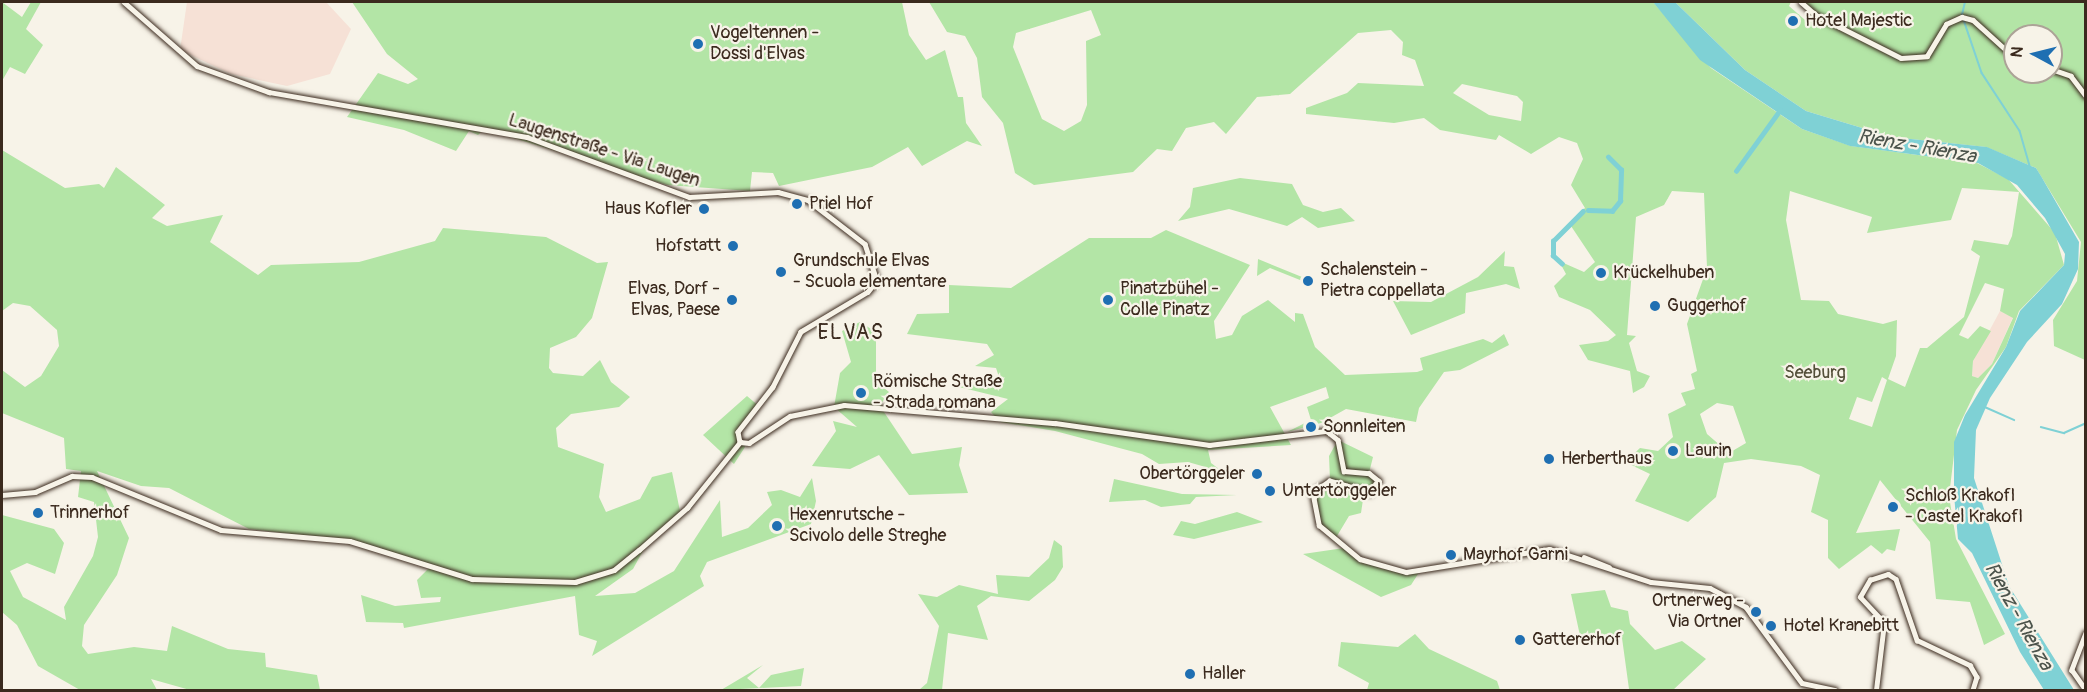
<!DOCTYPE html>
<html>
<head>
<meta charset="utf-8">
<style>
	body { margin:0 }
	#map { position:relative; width:2087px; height:692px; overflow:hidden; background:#f7f3e8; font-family:Pangolin,sans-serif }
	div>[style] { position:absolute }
	.built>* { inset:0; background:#f6e1d6 }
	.green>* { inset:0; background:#b3e5a6 }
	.water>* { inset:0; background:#7fd1d5 }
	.stream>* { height:1.5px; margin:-0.75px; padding:0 0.75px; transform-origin:0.75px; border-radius:0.75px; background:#7fd1d5 }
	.canal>* { height:4.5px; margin:-2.25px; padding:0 2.25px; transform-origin:2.25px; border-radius:2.25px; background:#7fd1d5 }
	.roads { filter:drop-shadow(0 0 2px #3b2a1e) drop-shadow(0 0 2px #3b2a1e) }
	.tertiary>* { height:4.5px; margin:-2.25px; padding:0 2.25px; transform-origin:2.25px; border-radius:2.25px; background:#f7f3e8 }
	.dots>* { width:16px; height:16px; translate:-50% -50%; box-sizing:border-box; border:3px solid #f7f3e8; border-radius:50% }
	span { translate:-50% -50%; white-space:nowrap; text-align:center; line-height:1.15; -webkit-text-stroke:4.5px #f7f3e8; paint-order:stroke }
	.poi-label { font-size:18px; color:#3b2a1e }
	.left { translate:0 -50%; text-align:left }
	.right { translate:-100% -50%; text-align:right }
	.street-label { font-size:18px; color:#3b2a1e }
	.park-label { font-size:18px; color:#534f39 }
	.water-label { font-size:20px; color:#4c544c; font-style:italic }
	.quarter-label { font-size:21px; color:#3b2a1e; letter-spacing:1.5px }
	.frame { position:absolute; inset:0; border:3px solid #3b2a1e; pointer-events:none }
	.north { position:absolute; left:2003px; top:24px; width:60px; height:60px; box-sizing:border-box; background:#f7f3e8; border:2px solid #aca397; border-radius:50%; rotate:277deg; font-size:16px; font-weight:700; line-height:24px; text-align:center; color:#3b2a1e }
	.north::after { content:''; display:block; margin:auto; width:21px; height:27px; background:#1f6fb2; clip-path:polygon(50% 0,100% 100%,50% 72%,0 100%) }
</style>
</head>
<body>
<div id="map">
	<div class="built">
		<div style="clip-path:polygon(187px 2px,326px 2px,351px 29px,330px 74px,287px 86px,231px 74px,180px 50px)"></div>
		<div style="clip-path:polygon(2000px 311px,2013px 317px,1992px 364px,1978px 378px,1972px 376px,1973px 361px)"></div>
	</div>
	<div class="green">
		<div style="clip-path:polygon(2px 2px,22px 17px,31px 2px,41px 2px,26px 29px,43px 45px,25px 74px,10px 67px,2px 81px)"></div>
		<div style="clip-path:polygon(352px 2px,902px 2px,909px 35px,926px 60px,945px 50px,958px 97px,963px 97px,966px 123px,982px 146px,967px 141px,922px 166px,908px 147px,872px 167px,779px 186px,773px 173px,752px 172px,750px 191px,667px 185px,484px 129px,478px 135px,469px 131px,456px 151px,404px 130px,347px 117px,378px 73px,408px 84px,418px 79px,387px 54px)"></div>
		<div style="clip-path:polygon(evenodd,929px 2px,1653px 2px,1711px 68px,1802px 129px,1851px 146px,1977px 163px,2008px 179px,2055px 233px,2064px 265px,2019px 311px,2006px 347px,1976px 390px,1957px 430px,1949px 496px,1956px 539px,2005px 634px,1984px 645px,1970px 602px,1936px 599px,1930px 542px,1880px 480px,1856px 533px,1900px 529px,1895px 551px,1887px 549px,1882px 554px,1871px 545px,1839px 569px,1828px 558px,1828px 520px,1811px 512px,1820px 475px,1801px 466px,1751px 459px,1724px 463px,1716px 497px,1688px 522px,1635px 501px,1650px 474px,1625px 462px,1640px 448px,1658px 451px,1673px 437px,1668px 414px,1686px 405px,1681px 393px,1695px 389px,1691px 374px,1697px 371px,1687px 324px,1707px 268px,1704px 193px,1672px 191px,1664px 205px,1636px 217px,1627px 335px,1636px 336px,1629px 343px,1637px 371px,1650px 376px,1644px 387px,1633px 393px,1630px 371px,1588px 360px,1579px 345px,1608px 341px,1616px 335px,1590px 310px,1559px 297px,1554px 286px,1566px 274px,1559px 261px,1584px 272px,1595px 262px,1569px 223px,1585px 208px,1571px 185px,1583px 159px,1577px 143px,1559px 137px,1531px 154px,1499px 135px,1496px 140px,1440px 130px,1424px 118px,1394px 123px,1306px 114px,1306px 108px,1347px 93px,1358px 83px,1424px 86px,1415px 60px,1402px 55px,1403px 42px,1391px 30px,1358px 33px,1290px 94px,1257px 97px,1226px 134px,1214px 122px,1186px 128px,1172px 151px,1157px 149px,1133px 172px,1034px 185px,1015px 173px,1003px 123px,982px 97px,977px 58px,965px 36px,947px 32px,929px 2px,1091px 10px,1101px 35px,1086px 41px,1087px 105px,1081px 121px,1064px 131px,1042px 119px,1013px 47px,1016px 33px,1091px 10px,929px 2px,1462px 84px,1517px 96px,1523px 102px,1521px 121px,1489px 115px,1453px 93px,1462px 84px,929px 2px,1962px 188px,2019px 192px,2012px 236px,2008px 245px,1974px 240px,1971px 250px,1980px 256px,1964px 317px,1927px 348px,1920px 348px,1905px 387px,1888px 379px,1896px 356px,1897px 320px,1883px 324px,1838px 314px,1829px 301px,1801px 300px,1786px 220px,1790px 191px,1872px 217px,1867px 233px,1951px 220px,1962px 188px,929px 2px,1985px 283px,2004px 289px,2000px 311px,2013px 318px,1992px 364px,1978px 378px,1972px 376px,1973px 361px,1991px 331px,1980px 326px,1968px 339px,1959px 335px,1985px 283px,929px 2px,1882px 377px,1887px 380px,1872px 427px,1849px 419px,1857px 397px,1872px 402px,1882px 377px,929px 2px,1717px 403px,1733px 406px,1746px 443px,1729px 453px,1707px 434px,1700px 414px,1717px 403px)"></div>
		<div style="clip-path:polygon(evenodd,1675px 2px,1791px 2px,1789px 6px,1805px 20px,1815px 20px,1798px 2px,2085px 2px,2085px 360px,2054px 346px,2053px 320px,2077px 281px,2081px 242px,2036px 168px,1986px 147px,1892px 137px,1806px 111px,1745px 70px,1675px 2px,2015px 36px,2051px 36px,2051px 72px,2015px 72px,2015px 36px)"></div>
		<div style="clip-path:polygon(2px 150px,65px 188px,99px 184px,104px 188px,116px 167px,165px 205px,152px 218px,167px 226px,223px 215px,210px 242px,258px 275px,271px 265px,359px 262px,435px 241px,443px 228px,546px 237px,597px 263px,608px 262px,592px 318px,576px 337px,550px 348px,549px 368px,553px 373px,583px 376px,600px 360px,611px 382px,630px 397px,619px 407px,571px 414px,556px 428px,558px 447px,604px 464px,599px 497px,606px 512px,640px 499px,652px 477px,672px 472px,681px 516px,644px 549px,633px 569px,595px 596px,635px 593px,674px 571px,720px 500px,722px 537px,748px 528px,772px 505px,767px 492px,781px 490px,800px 497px,812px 478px,816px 501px,811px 524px,707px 562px,700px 576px,704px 586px,592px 656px,597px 641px,579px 635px,575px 596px,404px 628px,403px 623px,366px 622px,361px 595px,395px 606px,440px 602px,441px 597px,421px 598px,417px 580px,429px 568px,350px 541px,249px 529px,169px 488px,141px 486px,97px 471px,129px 538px,117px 575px,84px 625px,82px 646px,88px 654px,134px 647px,167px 651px,172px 626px,228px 649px,265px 653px,266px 667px,317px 675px,320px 690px,190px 690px,151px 679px,157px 690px,80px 690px,38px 666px,17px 625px,2px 612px,2px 515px,54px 529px,64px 543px,55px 574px,27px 563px,10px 571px,23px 597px,66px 620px,64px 607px,93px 556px,98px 537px,94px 502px,78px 497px,81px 471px,66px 469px,64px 438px,2px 413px,2px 370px,25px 387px,41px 376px,59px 346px,57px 330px,30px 306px,13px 303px,2px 311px)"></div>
		<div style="clip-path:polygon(1240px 178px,1292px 184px,1303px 205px,1323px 212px,1341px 208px,1355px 221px,1318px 228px,1302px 217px,1287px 226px,1229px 209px,1178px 221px,1190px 207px,1193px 188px)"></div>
		<div style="clip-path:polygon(1166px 230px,1250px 265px,1214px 321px,1216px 339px,1232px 335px,1242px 316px,1268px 300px,1295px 322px,1295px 313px,1303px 314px,1315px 347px,1345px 375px,1417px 372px,1423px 370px,1420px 358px,1483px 339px,1492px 343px,1504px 334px,1509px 345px,1460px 370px,1444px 372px,1419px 408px,1416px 422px,1346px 409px,1321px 423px,1287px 432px,1311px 420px,1307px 407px,1329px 398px,1326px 387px,1270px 407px,1291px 445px,1208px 450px,1211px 463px,1223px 472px,1188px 462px,1159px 464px,1142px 454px,1055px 431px,1000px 422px,991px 412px,1008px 399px,959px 387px,1000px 380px,996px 368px,975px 366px,994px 355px,987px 344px,907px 334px,917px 314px,949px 313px,949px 285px,1011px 288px,1089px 238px,1151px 238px)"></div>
		<div style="clip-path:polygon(1505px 251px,1504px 266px,1514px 267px,1520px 289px,1506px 284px,1466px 293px,1465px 313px,1411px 335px,1393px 301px,1431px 302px,1478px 277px)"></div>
		<div style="clip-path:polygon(1258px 259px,1302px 277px,1305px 282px,1270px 268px,1257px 276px)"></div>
		<div style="clip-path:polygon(860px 322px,876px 332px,876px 381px,889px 392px,881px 404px,884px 412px,912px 454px,962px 447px,959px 465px,968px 493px,909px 495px,879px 455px,850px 469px,812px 466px,836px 431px,833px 421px,857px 427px,834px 407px,840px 373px,851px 362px,842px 331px)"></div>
		<div style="clip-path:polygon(747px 396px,760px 407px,740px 433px,745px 447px,734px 464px,703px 435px)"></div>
		<div style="clip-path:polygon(1338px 440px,1373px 457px,1369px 473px,1379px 485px,1364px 493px,1361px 513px,1349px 516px,1334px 541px,1319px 525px,1312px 499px,1315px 487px,1330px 480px,1329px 456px)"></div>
		<div style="clip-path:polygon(1114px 479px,1182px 494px,1237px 495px,1196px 497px,1190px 504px,1161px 507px,1145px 500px,1109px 502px)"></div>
		<div style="clip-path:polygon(1237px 512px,1263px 522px,1194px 539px,1173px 535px,1181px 521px,1195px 524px)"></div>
		<div style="clip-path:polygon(1054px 540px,1062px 546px,1063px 567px,1055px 580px,1029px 601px,991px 596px,977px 606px,988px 640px,948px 633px,942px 690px,919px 690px,927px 683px,939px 626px,918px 594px,937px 597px,959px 585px,998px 594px,996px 575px,1029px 577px,1049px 558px)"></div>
		<div style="clip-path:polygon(1344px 548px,1382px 569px,1420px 571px,1411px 585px,1381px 597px,1303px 554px)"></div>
		<div style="clip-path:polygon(1605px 590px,1611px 607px,1628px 611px,1630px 624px,1655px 650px,1682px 641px,1706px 659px,1673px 690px,1629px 689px,1622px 638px,1582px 645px,1571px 594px)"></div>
		<div style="clip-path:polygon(1415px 634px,1429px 649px,1497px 681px,1500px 690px,1367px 690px,1369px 683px,1338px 666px,1341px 642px,1398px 647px)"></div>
		<div style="clip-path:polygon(763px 665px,747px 678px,759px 688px,771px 675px,804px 668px,801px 686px,721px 690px)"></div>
	</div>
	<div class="water">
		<div style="clip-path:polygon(1653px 2px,1675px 2px,1745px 70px,1806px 111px,1892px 137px,1987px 147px,2036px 168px,2041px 176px,2079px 242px,2078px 269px,2062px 304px,2027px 342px,1990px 398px,1976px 430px,1974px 478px,2009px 586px,2074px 690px,2044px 690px,2020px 652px,1972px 553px,1958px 539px,1954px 495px,1954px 442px,1965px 415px,2006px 347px,2020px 311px,2064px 265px,2065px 254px,2045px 218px,2017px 185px,1978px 163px,1850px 146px,1802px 129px,1700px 60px)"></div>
	</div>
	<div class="stream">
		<div style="left:1962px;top:15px;width:13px;rotate:-77deg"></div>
		<div style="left:1964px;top:20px;width:56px;rotate:71.2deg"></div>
		<div style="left:1982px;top:73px;width:69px;rotate:56.8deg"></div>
		<div style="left:2020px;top:131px;width:40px;rotate:74deg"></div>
		<div style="left:1985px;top:407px;width:32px;rotate:24deg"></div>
		<div style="left:2041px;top:427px;width:24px;rotate:15deg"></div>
		<div style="left:2064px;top:433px;width:24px;rotate:-24deg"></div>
	</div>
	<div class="canal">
		<div style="left:1736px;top:171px;width:75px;rotate:-54.2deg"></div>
		<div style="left:1588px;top:210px;width:24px;rotate:2deg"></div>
		<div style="left:1612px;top:211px;width:13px;rotate:-51deg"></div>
		<div style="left:1620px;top:201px;width:31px;rotate:-88deg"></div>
		<div style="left:1621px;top:170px;width:18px;rotate:-135deg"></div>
		<div style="left:1562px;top:264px;width:12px;rotate:-138deg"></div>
		<div style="left:1553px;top:256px;width:15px;rotate:-90deg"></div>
		<div style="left:1553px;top:241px;width:42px;rotate:-45deg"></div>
	</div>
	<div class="roads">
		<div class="tertiary">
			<div style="left:124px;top:2px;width:97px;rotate:41.2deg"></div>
			<div style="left:197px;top:66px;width:77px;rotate:19.9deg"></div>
			<div style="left:269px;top:92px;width:262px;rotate:9.9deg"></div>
			<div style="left:527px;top:137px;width:173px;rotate:20.3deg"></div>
			<div style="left:689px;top:197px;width:89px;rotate:-3.2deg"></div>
			<div style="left:778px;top:192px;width:31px;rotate:15deg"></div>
			<div style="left:808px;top:200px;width:72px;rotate:37.7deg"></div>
			<div style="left:865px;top:244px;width:39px;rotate:72deg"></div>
			<div style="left:877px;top:281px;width:14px;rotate:129deg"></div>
			<div style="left:868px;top:292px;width:78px;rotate:149.2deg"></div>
			<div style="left:801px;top:332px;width:62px;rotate:117deg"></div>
			<div style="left:773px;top:387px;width:57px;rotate:127.9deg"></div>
			<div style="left:738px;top:432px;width:10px;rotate:79deg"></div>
			<div style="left:1801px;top:2px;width:20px;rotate:41deg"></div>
			<div style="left:1816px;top:15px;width:95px;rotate:26.8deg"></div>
			<div style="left:1901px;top:58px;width:26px;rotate:-4deg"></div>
			<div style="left:1927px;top:56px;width:37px;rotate:-59deg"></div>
			<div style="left:1946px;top:24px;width:17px;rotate:-24deg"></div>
			<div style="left:1962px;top:17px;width:11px;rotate:15deg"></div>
			<div style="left:1973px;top:20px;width:57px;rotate:42.1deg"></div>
			<div style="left:2051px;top:69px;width:21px;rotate:19deg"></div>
			<div style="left:2071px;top:76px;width:25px;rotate:53deg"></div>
			<div style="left:740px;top:442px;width:9px;rotate:6deg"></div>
			<div style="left:749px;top:443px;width:49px;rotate:-33.4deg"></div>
			<div style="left:790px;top:416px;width:55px;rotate:-11.5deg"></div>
			<div style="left:844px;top:405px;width:212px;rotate:4.9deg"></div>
			<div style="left:1055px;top:423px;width:156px;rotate:8.1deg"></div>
			<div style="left:1209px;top:445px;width:119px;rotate:-6.8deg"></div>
			<div style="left:1327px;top:431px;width:14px;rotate:39deg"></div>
			<div style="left:1338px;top:440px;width:32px;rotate:79deg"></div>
			<div style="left:1344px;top:471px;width:25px;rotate:5deg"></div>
			<div style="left:1369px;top:473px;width:13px;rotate:39deg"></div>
			<div style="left:1379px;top:481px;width:15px;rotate:127deg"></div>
			<div style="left:1370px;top:493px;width:42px;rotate:-163.3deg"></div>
			<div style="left:1330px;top:481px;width:21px;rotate:145deg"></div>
			<div style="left:1313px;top:493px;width:33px;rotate:79deg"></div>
			<div style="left:1319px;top:525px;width:53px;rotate:39.7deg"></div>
			<div style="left:1360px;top:559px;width:48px;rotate:15.8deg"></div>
			<div style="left:1406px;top:572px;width:145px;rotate:-9.1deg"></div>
			<div style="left:1549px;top:549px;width:107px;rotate:17.9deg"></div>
			<div style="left:1651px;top:582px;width:59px;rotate:5.8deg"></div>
			<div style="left:1710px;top:588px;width:41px;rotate:27.8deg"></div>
			<div style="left:1746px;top:607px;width:94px;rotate:53.6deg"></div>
			<div style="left:1802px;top:683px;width:34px;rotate:12deg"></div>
			<div style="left:2px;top:495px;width:33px;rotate:-5deg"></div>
			<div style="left:35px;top:492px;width:40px;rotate:-23.4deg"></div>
			<div style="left:72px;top:476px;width:20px;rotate:3deg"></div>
			<div style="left:92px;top:477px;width:139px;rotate:22.3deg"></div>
			<div style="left:221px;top:530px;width:129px;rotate:4.9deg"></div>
			<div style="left:350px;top:541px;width:128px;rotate:17.3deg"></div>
			<div style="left:472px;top:579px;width:103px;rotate:1.7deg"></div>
			<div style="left:575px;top:582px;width:41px;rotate:-17.1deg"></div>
			<div style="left:614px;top:570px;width:32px;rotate:-39deg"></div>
			<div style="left:639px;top:550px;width:64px;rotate:-41.2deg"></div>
			<div style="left:687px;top:508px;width:85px;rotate:-51.2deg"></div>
			<div style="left:1584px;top:557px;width:27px;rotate:22deg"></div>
			<div style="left:2086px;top:633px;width:40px;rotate:111deg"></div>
			<div style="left:2072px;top:670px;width:24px;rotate:55deg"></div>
			<div style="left:1876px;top:690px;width:67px;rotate:-83.2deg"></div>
			<div style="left:1884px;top:623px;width:35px;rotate:-133deg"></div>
			<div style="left:1860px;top:597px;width:20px;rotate:-60deg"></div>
			<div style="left:1870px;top:580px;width:19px;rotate:-18deg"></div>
			<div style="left:1888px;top:574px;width:9px;rotate:32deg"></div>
			<div style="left:1896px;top:579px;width:65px;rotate:71deg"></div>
			<div style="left:1917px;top:640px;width:59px;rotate:25.3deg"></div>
			<div style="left:1970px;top:665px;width:14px;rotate:60deg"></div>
			<div style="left:1977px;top:677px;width:14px;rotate:107deg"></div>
		</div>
	</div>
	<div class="dots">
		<div style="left:1793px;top:21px;background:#1f6fb2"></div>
		<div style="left:698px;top:44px;background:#1f6fb2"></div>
		<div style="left:797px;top:204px;background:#1f6fb2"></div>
		<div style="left:704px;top:209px;background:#1f6fb2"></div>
		<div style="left:733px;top:246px;background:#1f6fb2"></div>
		<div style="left:781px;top:272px;background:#1f6fb2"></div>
		<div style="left:1601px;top:273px;background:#1f6fb2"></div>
		<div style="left:1308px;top:281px;background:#1f6fb2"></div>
		<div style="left:732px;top:300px;background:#1f6fb2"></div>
		<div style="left:1108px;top:300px;background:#1f6fb2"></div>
		<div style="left:1655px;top:306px;background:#1f6fb2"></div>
		<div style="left:861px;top:393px;background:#1f6fb2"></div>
		<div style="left:1311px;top:427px;background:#1f6fb2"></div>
		<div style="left:1673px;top:451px;background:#1f6fb2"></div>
		<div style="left:1549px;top:459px;background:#1f6fb2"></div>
		<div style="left:1257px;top:474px;background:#1f6fb2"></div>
		<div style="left:1270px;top:491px;background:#1f6fb2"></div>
		<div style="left:1893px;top:507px;background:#1f6fb2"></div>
		<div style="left:38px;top:513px;background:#1f6fb2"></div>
		<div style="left:777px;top:526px;background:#1f6fb2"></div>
		<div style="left:1451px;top:555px;background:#1f6fb2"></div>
		<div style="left:1756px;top:612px;background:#1f6fb2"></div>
		<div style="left:1771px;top:626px;background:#1f6fb2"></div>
		<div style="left:1520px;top:640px;background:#1f6fb2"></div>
		<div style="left:1190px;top:674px;background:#1f6fb2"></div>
	</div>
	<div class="poi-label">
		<span class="left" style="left:1805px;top:21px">Hotel Majestic</span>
		<span class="left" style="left:710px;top:44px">Vogeltennen -<br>Dossi d'Elvas</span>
		<span class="left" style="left:809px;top:204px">Priel Hof</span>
		<span class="right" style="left:692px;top:209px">Haus Kofler</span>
		<span class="right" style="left:721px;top:246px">Hofstatt</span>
		<span class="left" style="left:793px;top:272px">Grundschule Elvas<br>- Scuola elementare</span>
		<span class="left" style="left:1320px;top:281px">Schalenstein -<br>Pietra coppellata</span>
		<span class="left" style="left:1613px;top:273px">Krückelhuben</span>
		<span class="right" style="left:720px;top:300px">Elvas, Dorf -<br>Elvas, Paese</span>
		<span class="left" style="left:1120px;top:300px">Pinatzbühel -<br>Colle Pinatz</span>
		<span class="left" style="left:1667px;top:306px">Guggerhof</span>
		<span class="left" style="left:873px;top:393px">Römische Straße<br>- Strada romana</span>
		<span class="left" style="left:1323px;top:427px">Sonnleiten</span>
		<span class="left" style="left:1685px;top:451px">Laurin</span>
		<span class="left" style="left:1561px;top:459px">Herberthaus</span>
		<span class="right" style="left:1245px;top:474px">Obertörggeler</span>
		<span class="left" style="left:1282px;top:491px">Untertörggeler</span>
		<span class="left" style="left:1905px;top:507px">Schloß Krakofl<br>- Castel Krakofl</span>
		<span class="left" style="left:50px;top:513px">Trinnerhof</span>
		<span class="left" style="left:789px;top:526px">Hexenrutsche -<br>Scivolo delle Streghe</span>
		<span class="left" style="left:1463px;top:555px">Mayrhof Garni</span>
		<span class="right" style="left:1744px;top:612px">Ortnerweg -<br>Via Ortner</span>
		<span class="left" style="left:1783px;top:626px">Hotel Kranebitt</span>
		<span class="left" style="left:1532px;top:640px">Gattererhof</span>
		<span class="left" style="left:1202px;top:674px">Haller</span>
	</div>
	<div class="street-label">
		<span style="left:604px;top:151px;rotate:18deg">Laugenstraße - Via Laugen</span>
	</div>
	<div class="park-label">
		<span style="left:1815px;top:373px">Seeburg</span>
	</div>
	<div class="water-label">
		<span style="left:1917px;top:146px;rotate:10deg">Rienz - Rienza</span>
		<span style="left:2019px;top:616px;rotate:61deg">Rienz - Rienza</span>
	</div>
	<div class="quarter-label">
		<span style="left:851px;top:333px">ELVAS</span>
	</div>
	<div class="frame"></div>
	<div class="north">N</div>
</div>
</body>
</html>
